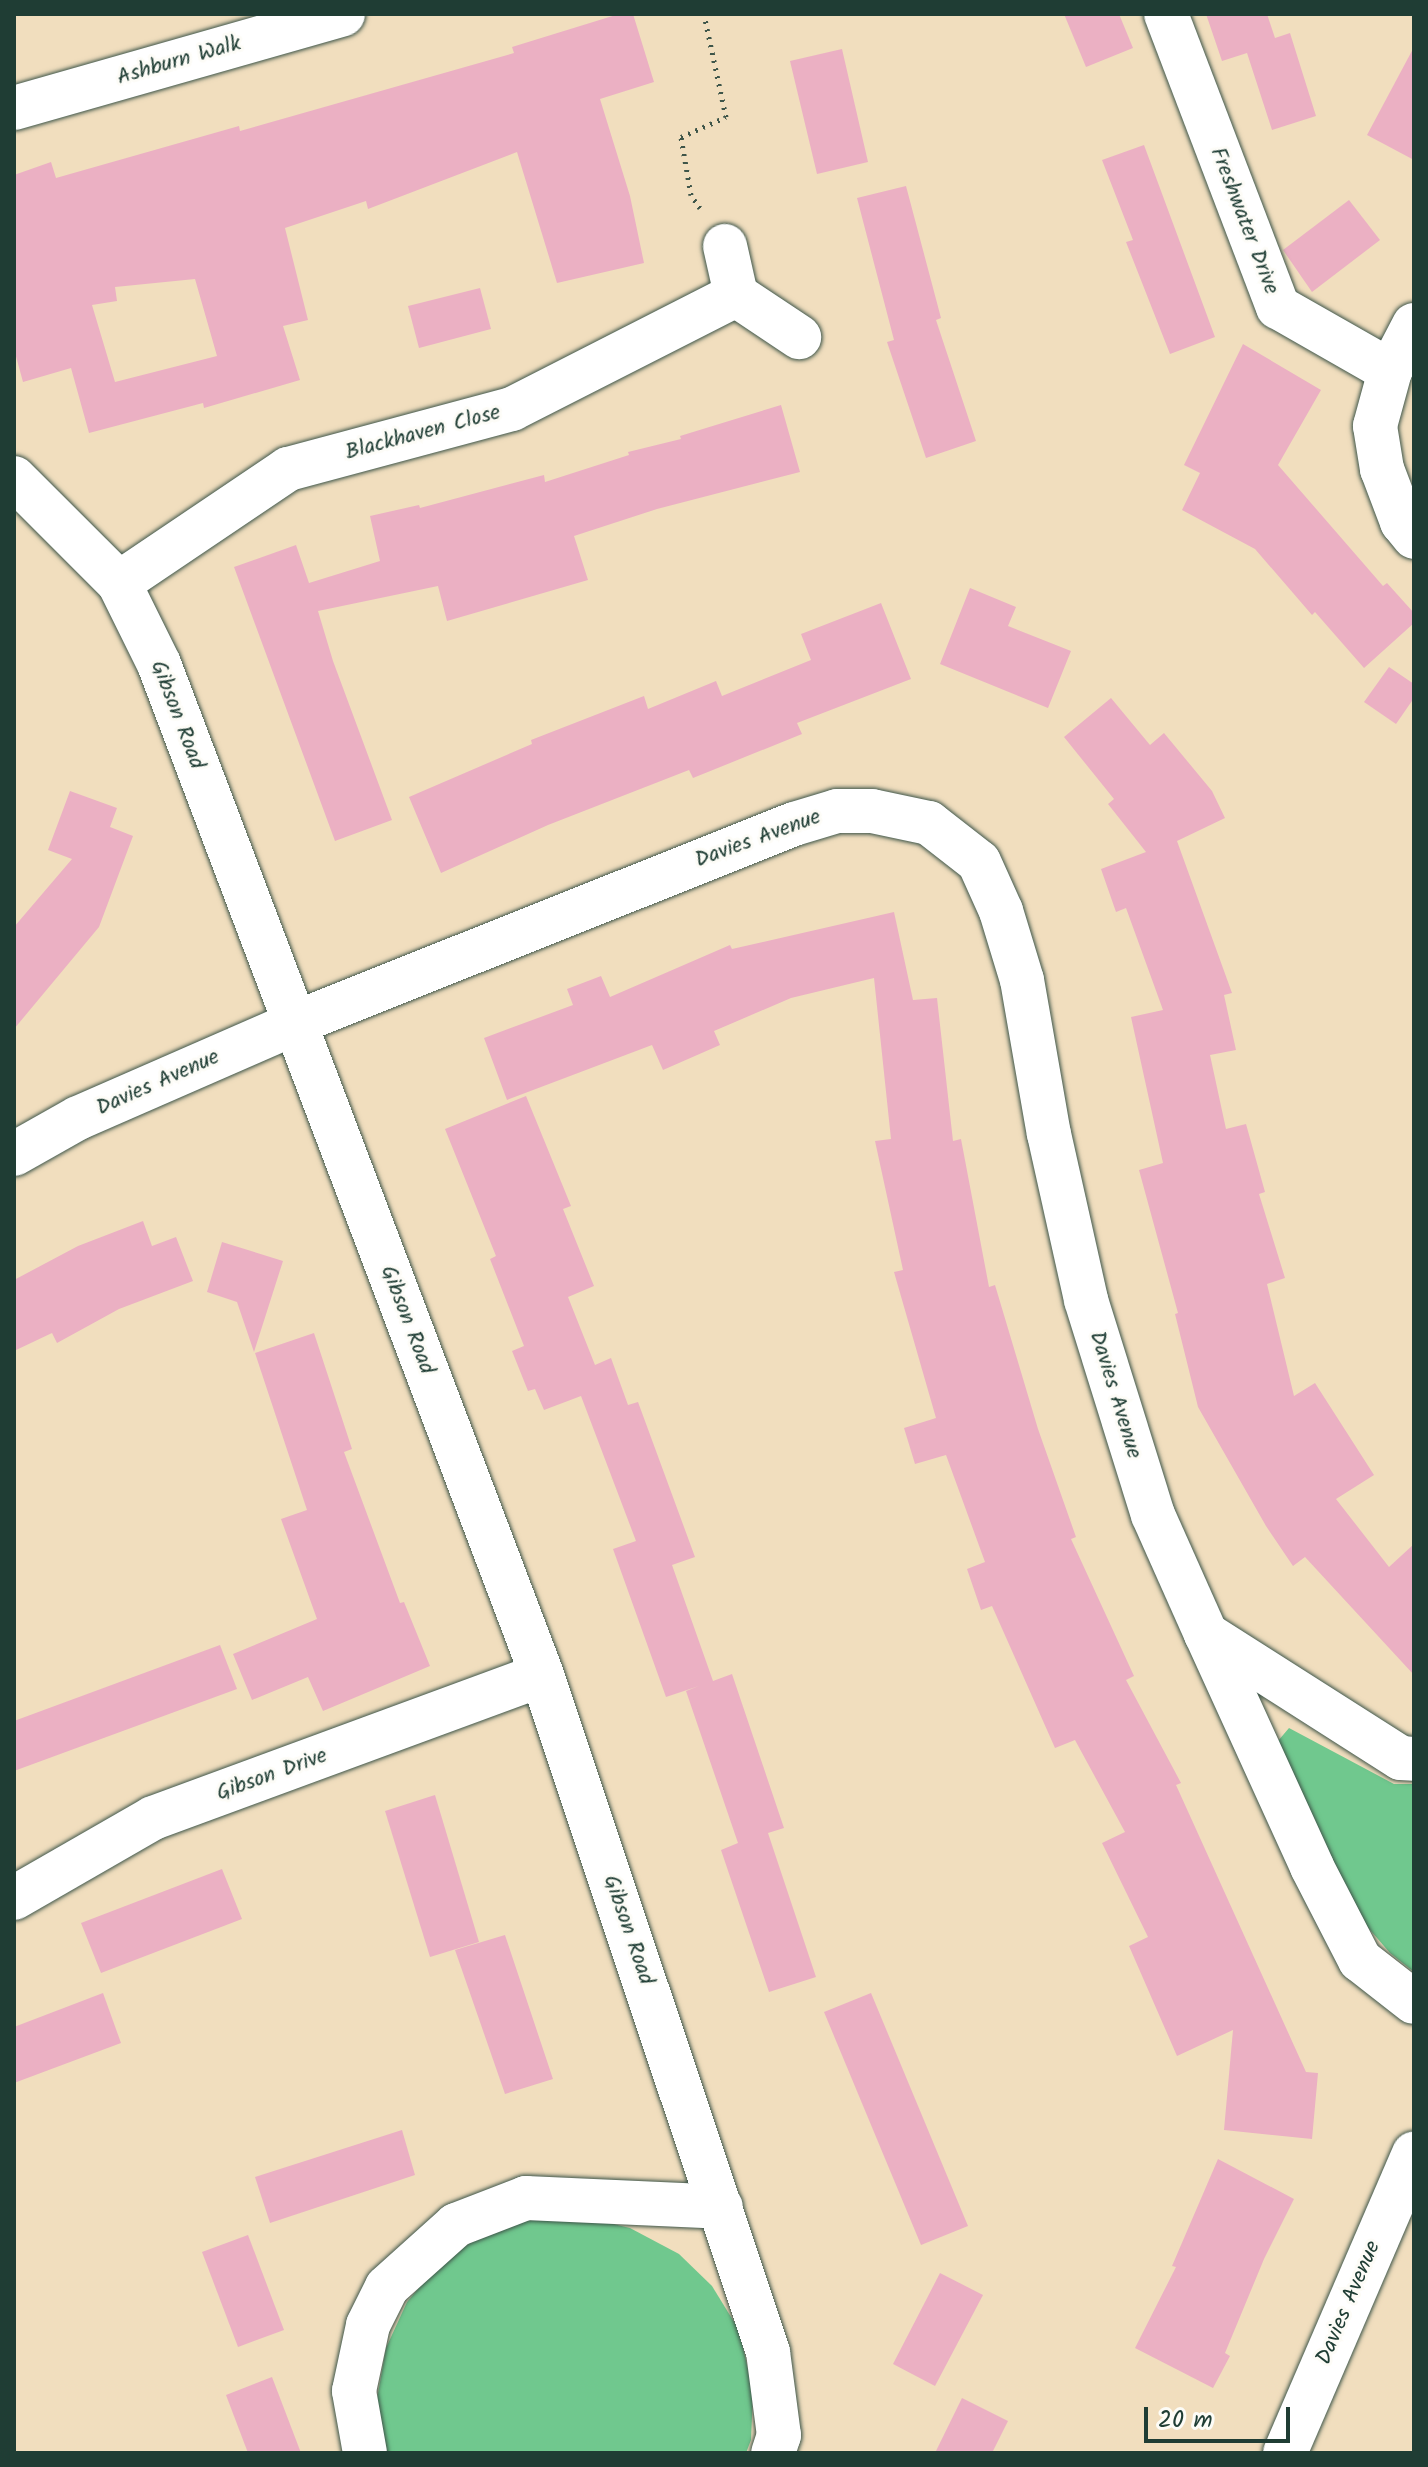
<!DOCTYPE html>
<html>
<head>
<meta charset="utf-8">
<style>
	body { margin:0 }
	#map { position:relative; width:1428px; height:2467px; overflow:hidden; background:#f1debe; font-family:Kalam,sans-serif }
	div>[style] { position:absolute }
	.green>* { inset:0; background:#70c88e }
	.building>* { inset:0; background:#ebb0c3 }
	.path>* { height:5px; margin-top:-2.5px; transform-origin:0; background:repeating-linear-gradient(90deg,#3e5549 0 2px,transparent 0 8px) }
	.roads { filter:drop-shadow(0 0 2px #3e5549) drop-shadow(0 0 2px #3e5549) }
	.minor>* { height:44px; margin:-22px; padding:0 22px; transform-origin:22px; border-radius:22px; background:#fff }
	span { translate:-50% -50%; white-space:nowrap; text-align:center; line-height:1.15; -webkit-text-stroke:6px #fdfcf7; paint-order:stroke }
	.street-label { font-size:22px; color:#1f3d34 }
	.frame { position:absolute; inset:0; border:16px solid #1f3d34; pointer-events:none }
	.scale { position:absolute; left:1144px; top:2407px; width:146px; height:36px; box-sizing:border-box; border:4px solid #1f3d34; border-top:0; padding-left:10px; font-size:24px; line-height:28px; white-space:nowrap; color:#1f3d34; -webkit-text-stroke:6px #fdfcf7; paint-order:stroke }
</style>
</head>
<body>
<div id="map">
	<div class="green">
		<div style="clip-path:polygon(1289px 1728px,1394px 1784px,1414px 1784px,1414px 1972px,1390px 1953px,1358px 1916px,1278px 1741px)"></div>
		<div style="clip-path:polygon(580px 2216px,630px 2228px,679px 2254px,712px 2286px,739px 2330px,753px 2392px,751px 2440px,746px 2453px,384px 2453px,377px 2399px,386px 2348px,407px 2302px,442px 2261px,483px 2235px,535px 2218px)"></div>
	</div>
	<div class="building">
		<div style="clip-path:polygon(evenodd,619px 14px,633px 14px,654px 82px,600px 99px,630px 196px,644px 263px,557px 283px,517px 152px,368px 209px,366px 201px,285px 228px,308px 320px,283px 326px,300px 380px,204px 408px,203px 403px,89px 433px,71px 368px,23px 382px,14px 349px,14px 175px,51px 162px,56px 178px,239px 126px,240px 131px,514px 53px,512px 47px,619px 14px,195px 279px,217px 356px,115px 382px,92px 305px,117px 301px,115px 287px,195px 279px)"></div>
		<div style="clip-path:polygon(1064px 14px,1119px 14px,1133px 48px,1086px 67px)"></div>
		<div style="clip-path:polygon(1206px 14px,1267px 14px,1275px 38px,1290px 33px,1316px 116px,1272px 130px,1247px 53px,1222px 61px)"></div>
		<div style="clip-path:polygon(1414px 47px,1414px 160px,1367px 135px)"></div>
		<div style="clip-path:polygon(842px 49px,868px 162px,817px 174px,790px 61px)"></div>
		<div style="clip-path:polygon(1144px 145px,1215px 337px,1170px 354px,1126px 242px,1133px 240px,1102px 160px)"></div>
		<div style="clip-path:polygon(906px 186px,941px 318px,936px 320px,976px 441px,926px 458px,887px 342px,894px 340px,857px 198px)"></div>
		<div style="clip-path:polygon(1349px 200px,1380px 240px,1312px 292px,1283px 250px)"></div>
		<div style="clip-path:polygon(480px 288px,491px 329px,419px 348px,408px 306px)"></div>
		<div style="clip-path:polygon(1243px 344px,1321px 390px,1278px 465px,1383px 586px,1387px 583px,1414px 613px,1414px 623px,1364px 668px,1315px 612px,1312px 615px,1255px 549px,1182px 510px,1200px 473px,1184px 465px)"></div>
		<div style="clip-path:polygon(781px 405px,800px 472px,657px 509px,574px 536px,588px 580px,447px 621px,438px 586px,318px 611px,333px 661px,392px 820px,335px 841px,234px 567px,296px 545px,309px 583px,380px 561px,370px 516px,419px 505px,420px 508px,544px 475px,545px 482px,629px 455px,628px 452px,681px 439px,680px 436px)"></div>
		<div style="clip-path:polygon(970px 588px,1016px 607px,1008px 626px,1071px 651px,1048px 708px,940px 664px)"></div>
		<div style="clip-path:polygon(881px 603px,911px 679px,797px 723px,802px 734px,693px 778px,689px 770px,548px 825px,441px 873px,409px 797px,532px 744px,531px 740px,644px 696px,648px 709px,716px 681px,722px 696px,811px 660px,801px 634px)"></div>
		<div style="clip-path:polygon(1389px 667px,1414px 684px,1414px 698px,1396px 724px,1364px 702px)"></div>
		<div style="clip-path:polygon(1111px 698px,1150px 745px,1164px 733px,1212px 791px,1225px 818px,1177px 841px,1232px 993px,1224px 995px,1236px 1050px,1210px 1055px,1226px 1129px,1246px 1124px,1265px 1192px,1259px 1194px,1285px 1278px,1267px 1284px,1294px 1396px,1315px 1383px,1374px 1475px,1336px 1499px,1389px 1567px,1414px 1544px,1414px 1675px,1305px 1557px,1293px 1566px,1266px 1526px,1198px 1407px,1175px 1314px,1178px 1313px,1139px 1170px,1163px 1163px,1131px 1017px,1163px 1010px,1126px 908px,1116px 912px,1101px 869px,1146px 852px,1108px 804px,1114px 799px,1064px 737px)"></div>
		<div style="clip-path:polygon(70px 791px,117px 808px,110px 827px,133px 836px,99px 927px,14px 1029px,14px 927px,72px 859px,48px 850px)"></div>
		<div style="clip-path:polygon(894px 912px,913px 1000px,937px 998px,953px 1141px,961px 1139px,989px 1287px,995px 1285px,1038px 1429px,1076px 1537px,1071px 1539px,1134px 1676px,1126px 1680px,1181px 1783px,1176px 1785px,1306px 2072px,1318px 2073px,1312px 2139px,1224px 2130px,1233px 2030px,1177px 2056px,1129px 1946px,1148px 1937px,1102px 1843px,1125px 1832px,1075px 1740px,1055px 1748px,992px 1606px,981px 1610px,967px 1569px,985px 1562px,946px 1455px,915px 1464px,904px 1428px,936px 1418px,894px 1272px,903px 1270px,875px 1141px,891px 1139px,874px 978px,791px 998px,714px 1031px,720px 1045px,663px 1070px,652px 1045px,507px 1100px,484px 1038px,573px 1005px,567px 989px,601px 976px,610px 997px,730px 945px,732px 949px)"></div>
		<div style="clip-path:polygon(526px 1096px,571px 1206px,563px 1209px,594px 1286px,568px 1297px,595px 1365px,611px 1358px,628px 1405px,638px 1402px,695px 1557px,672px 1565px,713px 1681px,732px 1674px,784px 1828px,768px 1833px,816px 1977px,769px 1992px,721px 1850px,738px 1843px,686px 1691px,699px 1686px,666px 1697px,613px 1549px,636px 1541px,581px 1396px,544px 1410px,535px 1389px,528px 1391px,512px 1351px,524px 1346px,490px 1259px,496px 1256px,445px 1129px)"></div>
		<div style="clip-path:polygon(143px 1221px,152px 1246px,176px 1237px,193px 1281px,119px 1309px,57px 1343px,52px 1333px,14px 1351px,14px 1280px,78px 1246px)"></div>
		<div style="clip-path:polygon(222px 1242px,283px 1261px,254px 1352px,237px 1302px,207px 1292px)"></div>
		<div style="clip-path:polygon(314px 1333px,352px 1449px,344px 1452px,400px 1603px,404px 1602px,430px 1666px,323px 1711px,308px 1677px,252px 1700px,233px 1654px,317px 1619px,281px 1519px,307px 1510px,255px 1353px)"></div>
		<div style="clip-path:polygon(220px 1645px,237px 1689px,14px 1771px,14px 1721px)"></div>
		<div style="clip-path:polygon(435px 1795px,479px 1942px,430px 1957px,385px 1811px)"></div>
		<div style="clip-path:polygon(222px 1869px,242px 1919px,101px 1973px,81px 1923px)"></div>
		<div style="clip-path:polygon(505px 1935px,553px 2079px,505px 2094px,455px 1950px)"></div>
		<div style="clip-path:polygon(103px 1993px,121px 2043px,14px 2083px,14px 2027px)"></div>
		<div style="clip-path:polygon(871px 1993px,968px 2226px,921px 2245px,824px 2012px)"></div>
		<div style="clip-path:polygon(402px 2130px,415px 2175px,270px 2223px,255px 2177px)"></div>
		<div style="clip-path:polygon(1218px 2159px,1294px 2199px,1264px 2259px,1225px 2353px,1230px 2356px,1213px 2388px,1135px 2348px,1176px 2267px,1172px 2266px)"></div>
		<div style="clip-path:polygon(248px 2235px,284px 2330px,238px 2347px,202px 2252px)"></div>
		<div style="clip-path:polygon(940px 2273px,983px 2295px,935px 2386px,893px 2364px)"></div>
		<div style="clip-path:polygon(272px 2377px,301px 2453px,248px 2453px,226px 2395px)"></div>
		<div style="clip-path:polygon(962px 2398px,1008px 2421px,992px 2453px,935px 2453px)"></div>
	</div>
	<div class="path">
		<div style="left:700px;top:208px;width:16px;rotate:-125deg"></div>
		<div style="left:691px;top:195px;width:59px;rotate:-99.8deg"></div>
		<div style="left:681px;top:137px;width:49px;rotate:-24deg"></div>
		<div style="left:726px;top:117px;width:105px;rotate:-102.1deg"></div>
	</div>
	<div class="roads">
		<div class="minor">
			<div style="left:1166px;top:14px;width:314px;rotate:69.1deg"></div>
			<div style="left:1278px;top:307px;width:129px;rotate:29.7deg"></div>
			<div style="left:14px;top:108px;width:342px;rotate:-15.9deg"></div>
			<div style="left:725px;top:246px;width:50px;rotate:77.3deg"></div>
			<div style="left:1414px;top:325px;width:52px;rotate:117.6deg"></div>
			<div style="left:1390px;top:371px;width:57px;rotate:105.3deg"></div>
			<div style="left:1375px;top:426px;width:44px;rotate:80.8deg"></div>
			<div style="left:1382px;top:469px;width:57px;rotate:69.3deg"></div>
			<div style="left:1402px;top:522px;width:19px;rotate:51deg"></div>
			<div style="left:14px;top:478px;width:148px;rotate:45deg"></div>
			<div style="left:119px;top:583px;width:90px;rotate:63.7deg"></div>
			<div style="left:159px;top:664px;width:1081px;rotate:69.25deg"></div>
			<div style="left:542px;top:1675px;width:714px;rotate:71.54deg"></div>
			<div style="left:768px;top:2352px;width:84px;rotate:82.5deg"></div>
			<div style="left:779px;top:2435px;width:19px;rotate:108deg"></div>
			<div style="left:119px;top:583px;width:204px;rotate:-34deg"></div>
			<div style="left:288px;top:469px;width:232px;rotate:-15deg"></div>
			<div style="left:512px;top:409px;width:251px;rotate:-27deg"></div>
			<div style="left:736px;top:295px;width:76px;rotate:33.7deg"></div>
			<div style="left:14px;top:1154px;width:73px;rotate:-29.4deg"></div>
			<div style="left:78px;top:1118px;width:237px;rotate:-23.6deg"></div>
			<div style="left:295px;top:1023px;width:537px;rotate:-21.74deg"></div>
			<div style="left:794px;top:824px;width:45px;rotate:-16.8deg"></div>
			<div style="left:837px;top:811px;width:35px"></div>
			<div style="left:872px;top:811px;width:58px;rotate:11.9deg"></div>
			<div style="left:929px;top:823px;width:63px;rotate:38deg"></div>
			<div style="left:979px;top:862px;width:54px;rotate:65.8deg"></div>
			<div style="left:1001px;top:911px;width:72px;rotate:73.1deg"></div>
			<div style="left:1022px;top:980px;width:156px;rotate:80.1deg"></div>
			<div style="left:1049px;top:1134px;width:170px;rotate:77.4deg"></div>
			<div style="left:1086px;top:1300px;width:225px;rotate:72.7deg"></div>
			<div style="left:1153px;top:1515px;width:130px;rotate:66deg"></div>
			<div style="left:1206px;top:1634px;width:231px;rotate:32.5deg"></div>
			<div style="left:1401px;top:1758px;width:13px;rotate:4deg"></div>
			<div style="left:1206px;top:1634px;width:256px;rotate:65.5deg"></div>
			<div style="left:1312px;top:1867px;width:105px;rotate:62.7deg"></div>
			<div style="left:1360px;top:1960px;width:68px;rotate:37.9deg"></div>
			<div style="left:14px;top:1898px;width:160px;rotate:-29.9deg"></div>
			<div style="left:153px;top:1818px;width:414px;rotate:-20.2deg"></div>
			<div style="left:365px;top:2453px;width:63px;rotate:-100.1deg"></div>
			<div style="left:354px;top:2391px;width:67px;rotate:-78deg"></div>
			<div style="left:368px;top:2325px;width:42px;rotate:-63.4deg"></div>
			<div style="left:387px;top:2287px;width:93px;rotate:-41.9deg"></div>
			<div style="left:456px;top:2225px;width:75px;rotate:-21.1deg"></div>
			<div style="left:526px;top:2198px;width:195px;rotate:2.6deg"></div>
			<div style="left:1285px;top:2453px;width:326px;rotate:-66.7deg"></div>
		</div>
	</div>
	<div class="street-label">
		<span style="left:179px;top:61px;rotate:-16deg">Ashburn Walk</span>
		<span style="left:1244px;top:221px;rotate:69deg">Freshwater Drive</span>
		<span style="left:423px;top:433px;rotate:-15deg">Blackhaven Close</span>
		<span style="left:177px;top:715px;rotate:69deg">Gibson Road</span>
		<span style="left:758px;top:839px;rotate:-20deg">Davies Avenue</span>
		<span style="left:158px;top:1083px;rotate:-24deg">Davies Avenue</span>
		<span style="left:407px;top:1320px;rotate:69deg">Gibson Road</span>
		<span style="left:1115px;top:1395px;rotate:73deg">Davies Avenue</span>
		<span style="left:272px;top:1775px;rotate:-20deg">Gibson Drive</span>
		<span style="left:628px;top:1930px;rotate:71deg">Gibson Road</span>
		<span style="left:1349px;top:2303px;rotate:-67deg">Davies Avenue</span>
	</div>
	<div class="frame"></div>
	<div class="scale">20 m</div>
</div>
</body>
</html>
